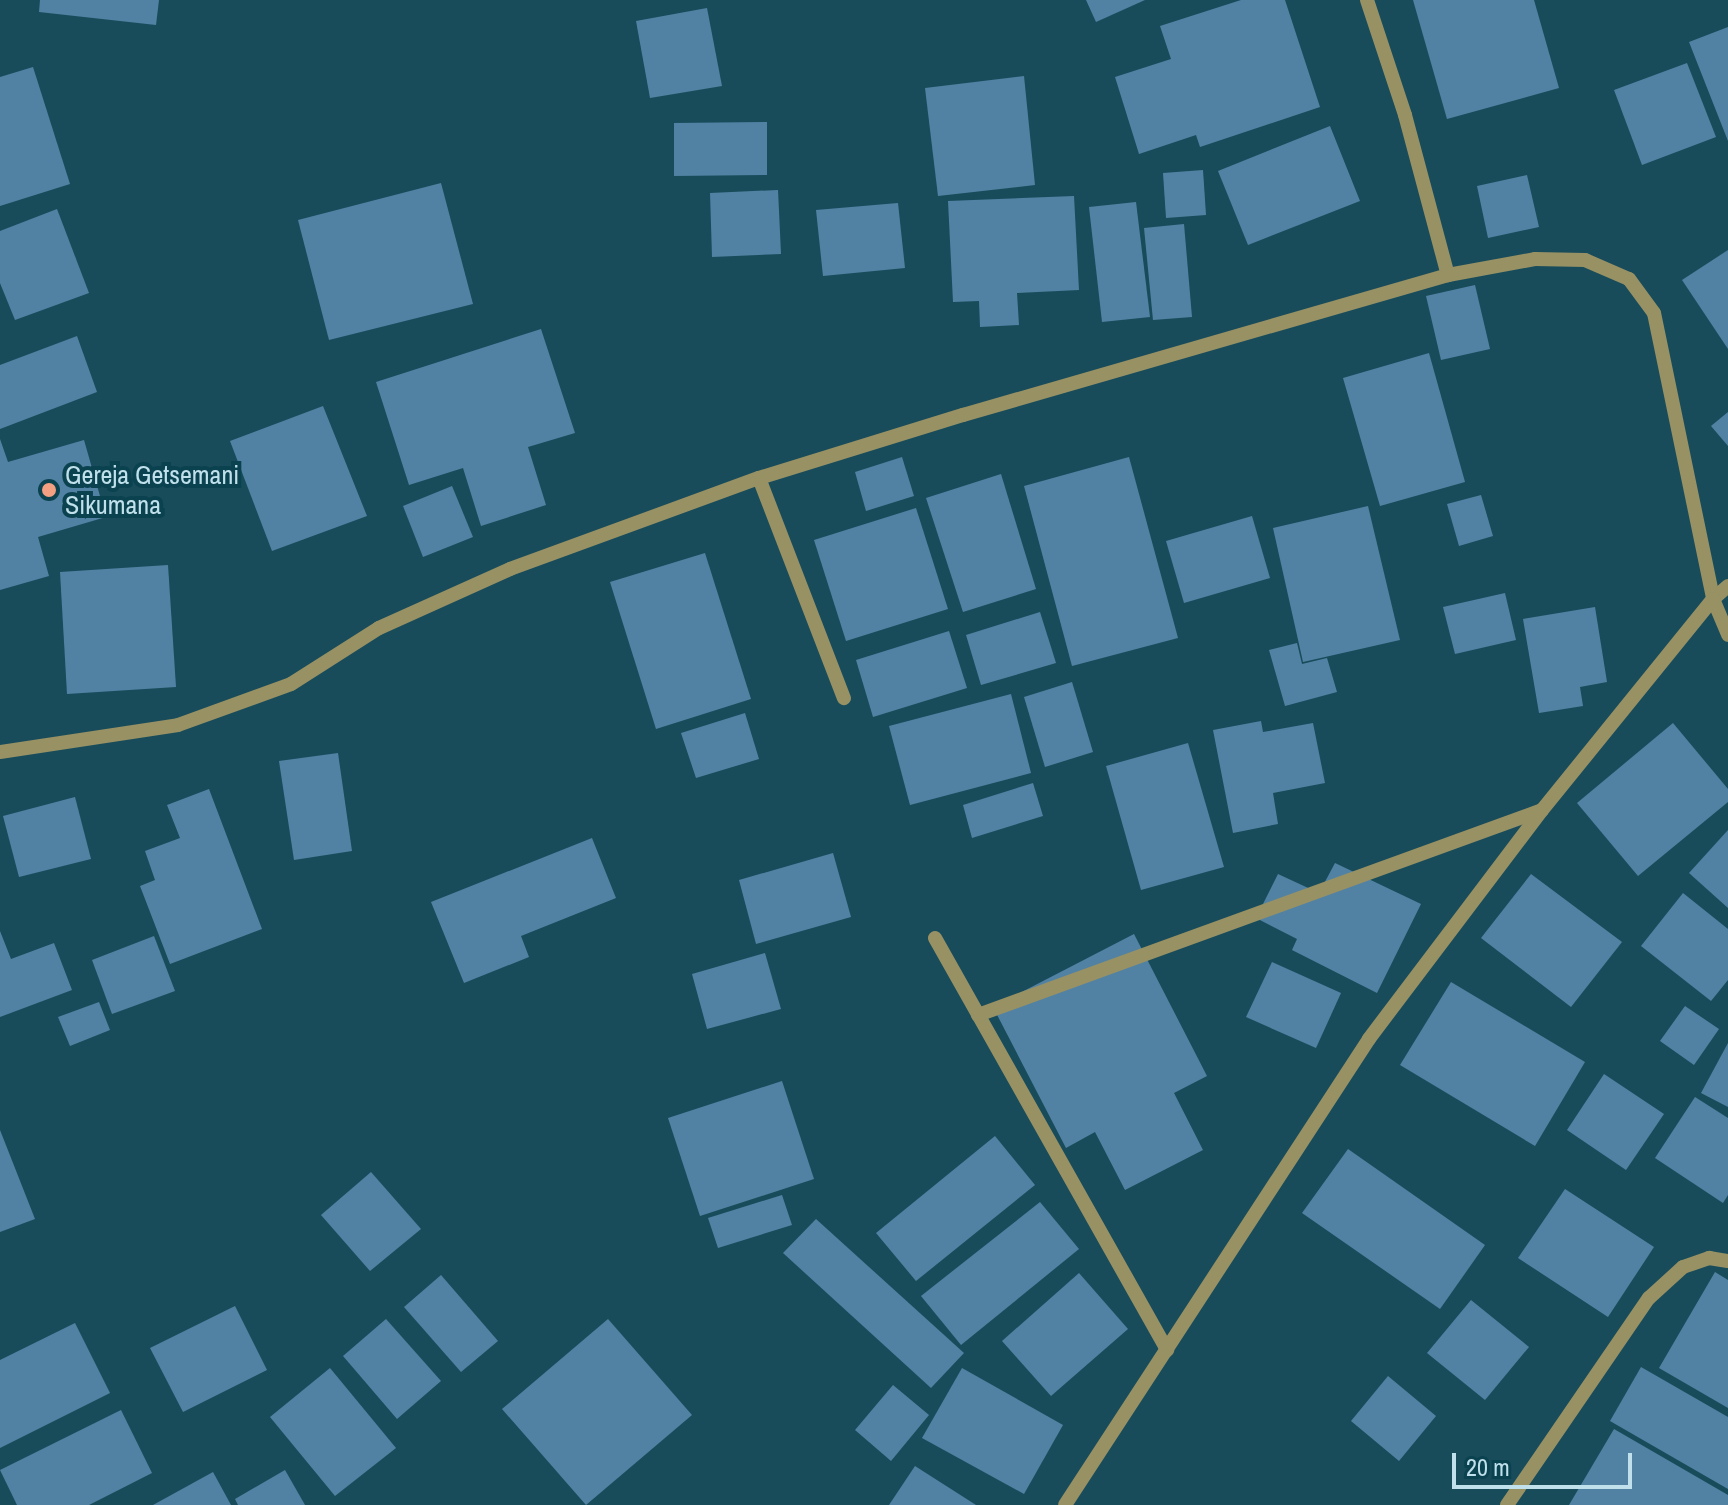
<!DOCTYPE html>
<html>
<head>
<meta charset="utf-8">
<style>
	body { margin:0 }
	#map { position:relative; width:1728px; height:1505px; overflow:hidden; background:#194c5b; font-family:"Archivo Narrow",sans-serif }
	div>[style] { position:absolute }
	.building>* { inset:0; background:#5282a3 }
	.minor>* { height:14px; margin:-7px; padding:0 7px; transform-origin:7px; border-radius:7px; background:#989164 }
	.dots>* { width:22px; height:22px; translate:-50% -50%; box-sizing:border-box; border:4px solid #0b4250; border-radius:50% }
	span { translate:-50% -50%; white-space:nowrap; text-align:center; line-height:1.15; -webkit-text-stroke:8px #0b4250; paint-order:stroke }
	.poi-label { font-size:26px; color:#c0e0eb }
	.left { translate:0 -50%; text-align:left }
	.scale { position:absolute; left:1452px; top:1453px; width:180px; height:36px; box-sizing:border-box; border:4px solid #c0e0eb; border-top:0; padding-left:10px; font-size:24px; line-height:28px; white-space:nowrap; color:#c0e0eb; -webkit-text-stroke:6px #0b4250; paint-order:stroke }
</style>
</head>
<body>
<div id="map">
	<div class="building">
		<div style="clip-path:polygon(40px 0,159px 0,156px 25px,39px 12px)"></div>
		<div style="clip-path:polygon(1086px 0,1145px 0,1096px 22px)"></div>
		<div style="clip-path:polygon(1241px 0,1285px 0,1320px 107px,1200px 147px,1196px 135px,1139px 154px,1115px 77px,1171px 59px,1160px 26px)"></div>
		<div style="clip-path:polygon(1413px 0,1534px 0,1559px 88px,1447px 119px)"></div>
		<div style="clip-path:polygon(707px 8px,722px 86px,650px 98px,636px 21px)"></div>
		<div style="clip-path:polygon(1728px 27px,1728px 141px,1689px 42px)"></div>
		<div style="clip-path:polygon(1687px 63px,1716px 137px,1642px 165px,1614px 90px)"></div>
		<div style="clip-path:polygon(33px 67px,70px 184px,0 206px,0 77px)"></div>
		<div style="clip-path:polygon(1024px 76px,1035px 185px,938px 196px,925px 88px)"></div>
		<div style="clip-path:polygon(767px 122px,767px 175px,674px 176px,674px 123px)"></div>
		<div style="clip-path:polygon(1330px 126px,1360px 201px,1248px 245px,1218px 171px)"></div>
		<div style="clip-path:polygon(1203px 170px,1206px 215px,1166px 218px,1163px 173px)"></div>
		<div style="clip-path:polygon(1527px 175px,1539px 227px,1488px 238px,1477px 186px)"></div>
		<div style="clip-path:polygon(441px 183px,473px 304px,329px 340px,298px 220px)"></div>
		<div style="clip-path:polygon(778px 190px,781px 254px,712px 257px,710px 193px)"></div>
		<div style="clip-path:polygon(1074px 196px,1079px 290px,1017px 293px,1019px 325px,980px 327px,979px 301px,953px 302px,948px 201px)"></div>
		<div style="clip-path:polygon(1136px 202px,1150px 317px,1102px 322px,1089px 207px)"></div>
		<div style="clip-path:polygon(898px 203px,905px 268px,823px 276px,816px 210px)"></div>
		<div style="clip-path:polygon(57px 209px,89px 293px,15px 320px,0 283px,0 231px)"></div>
		<div style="clip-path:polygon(1184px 224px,1192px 317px,1153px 320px,1144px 228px)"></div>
		<div style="clip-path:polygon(1728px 250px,1728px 349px,1682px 280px)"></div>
		<div style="clip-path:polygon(1475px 285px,1490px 349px,1441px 360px,1426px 296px)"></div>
		<div style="clip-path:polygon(541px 329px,575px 433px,528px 447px,546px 505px,481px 526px,463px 468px,409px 485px,376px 382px)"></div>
		<div style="clip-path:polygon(77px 336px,97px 392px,0 429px,0 365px)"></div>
		<div style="clip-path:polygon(1429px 353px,1465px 482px,1380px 506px,1343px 378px)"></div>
		<div style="clip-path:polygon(323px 406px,367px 516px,272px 551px,230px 441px)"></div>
		<div style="clip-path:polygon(1728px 412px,1728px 446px,1711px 426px)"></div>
		<div style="clip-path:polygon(0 439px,8px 462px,84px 440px,106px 517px,38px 537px,49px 576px,0 590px)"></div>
		<div style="clip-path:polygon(902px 457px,914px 496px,866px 511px,855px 472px)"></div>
		<div style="clip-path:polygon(1129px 457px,1178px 638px,1072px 666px,1024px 486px)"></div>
		<div style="clip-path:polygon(1001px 474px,1036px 589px,963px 612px,926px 498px)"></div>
		<div style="clip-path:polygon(452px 486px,473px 537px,423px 557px,403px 506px)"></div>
		<div style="clip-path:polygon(1481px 495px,1493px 536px,1459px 546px,1447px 504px)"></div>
		<div style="clip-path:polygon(1368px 506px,1400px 640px,1303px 662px,1273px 528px)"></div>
		<div style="clip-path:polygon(916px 508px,948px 609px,846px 641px,814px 540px)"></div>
		<div style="clip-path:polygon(1252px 516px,1270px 578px,1184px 603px,1166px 541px)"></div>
		<div style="clip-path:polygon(705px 553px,751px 699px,656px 729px,610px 582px)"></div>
		<div style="clip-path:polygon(168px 565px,176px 687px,67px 694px,60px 572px)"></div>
		<div style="clip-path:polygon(1505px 593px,1516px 640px,1455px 654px,1443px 607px)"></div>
		<div style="clip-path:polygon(1595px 607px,1607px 682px,1580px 687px,1583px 706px,1539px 713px,1523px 619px)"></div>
		<div style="clip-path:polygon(1040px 612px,1056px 663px,981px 685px,966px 635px)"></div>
		<div style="clip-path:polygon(949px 631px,967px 688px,873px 717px,856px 660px)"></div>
		<div style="clip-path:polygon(1297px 643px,1302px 664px,1327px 658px,1337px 692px,1285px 706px,1269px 650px)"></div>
		<div style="clip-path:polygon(1072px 682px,1093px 752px,1045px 767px,1024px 697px)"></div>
		<div style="clip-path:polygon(1011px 694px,1031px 773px,910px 805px,889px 726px)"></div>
		<div style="clip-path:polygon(745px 713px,759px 759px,696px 778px,681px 733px)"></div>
		<div style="clip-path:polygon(1261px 721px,1263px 732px,1313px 723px,1325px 783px,1273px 793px,1278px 824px,1233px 833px,1213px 730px)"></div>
		<div style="clip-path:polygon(1673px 723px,1728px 789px,1728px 802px,1638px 876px,1577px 803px)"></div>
		<div style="clip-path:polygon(1188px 743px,1224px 867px,1141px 890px,1106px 766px)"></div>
		<div style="clip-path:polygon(338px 753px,352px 851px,294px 860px,279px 761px)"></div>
		<div style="clip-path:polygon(1033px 783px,1043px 816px,972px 838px,963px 805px)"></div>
		<div style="clip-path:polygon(209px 789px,262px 929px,170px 964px,140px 886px,155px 880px,145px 851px,180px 838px,167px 805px)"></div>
		<div style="clip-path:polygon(75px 797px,91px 859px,19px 877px,3px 816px)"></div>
		<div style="clip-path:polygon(1728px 830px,1728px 908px,1689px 873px)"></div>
		<div style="clip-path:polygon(592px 838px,616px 898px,521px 936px,529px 957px,464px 983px,431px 902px)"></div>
		<div style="clip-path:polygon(833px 853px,851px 917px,756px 944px,739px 880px)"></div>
		<div style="clip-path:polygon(1335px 863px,1421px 904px,1377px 993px,1292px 950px,1297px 939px,1256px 918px,1278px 874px,1319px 893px)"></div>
		<div style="clip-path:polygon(1531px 874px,1622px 942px,1571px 1007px,1481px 938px)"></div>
		<div style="clip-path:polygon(1683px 893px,1728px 929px,1728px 980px,1711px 1001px,1641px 946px)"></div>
		<div style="clip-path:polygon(0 931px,11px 959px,54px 943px,72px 990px,0 1017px)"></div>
		<div style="clip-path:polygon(1134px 934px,1207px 1076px,1174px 1093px,1203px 1150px,1125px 1190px,1095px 1132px,1066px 1148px,993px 1007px)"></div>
		<div style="clip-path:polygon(154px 936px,175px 991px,112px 1014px,92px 960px)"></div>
		<div style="clip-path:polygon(765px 953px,781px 1009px,707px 1029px,692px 974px)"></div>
		<div style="clip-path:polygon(1272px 962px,1341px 993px,1316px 1048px,1246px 1017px)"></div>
		<div style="clip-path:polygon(1451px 982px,1585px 1062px,1535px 1146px,1400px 1065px)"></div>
		<div style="clip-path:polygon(99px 1002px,110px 1030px,70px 1046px,58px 1017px)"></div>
		<div style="clip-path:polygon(1685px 1006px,1719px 1029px,1694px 1065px,1660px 1041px)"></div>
		<div style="clip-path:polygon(1728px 1043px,1728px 1107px,1701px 1093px)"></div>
		<div style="clip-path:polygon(1604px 1074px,1664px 1114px,1626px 1170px,1567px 1130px)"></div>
		<div style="clip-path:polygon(782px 1081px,814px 1179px,700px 1216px,668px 1118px)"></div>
		<div style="clip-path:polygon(1695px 1097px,1728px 1118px,1728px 1195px,1723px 1203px,1655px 1158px)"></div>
		<div style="clip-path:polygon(0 1130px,35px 1219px,0 1232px)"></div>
		<div style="clip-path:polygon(995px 1136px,1035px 1185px,916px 1281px,876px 1233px)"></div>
		<div style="clip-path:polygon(1348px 1149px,1485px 1245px,1440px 1309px,1302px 1213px)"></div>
		<div style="clip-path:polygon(371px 1172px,421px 1229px,370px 1271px,321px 1215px)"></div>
		<div style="clip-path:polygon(1565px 1189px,1654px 1247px,1608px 1317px,1518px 1258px)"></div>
		<div style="clip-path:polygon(782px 1195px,792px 1225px,718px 1248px,708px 1218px)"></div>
		<div style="clip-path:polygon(1040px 1202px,1079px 1249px,961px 1345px,921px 1296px)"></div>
		<div style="clip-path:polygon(816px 1219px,964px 1353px,931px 1388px,783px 1253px)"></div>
		<div style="clip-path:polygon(1715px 1272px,1728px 1280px,1728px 1408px,1659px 1368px)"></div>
		<div style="clip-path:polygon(1079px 1273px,1128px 1329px,1051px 1396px,1002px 1341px)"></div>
		<div style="clip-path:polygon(441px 1275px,498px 1341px,461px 1372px,404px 1307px)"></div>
		<div style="clip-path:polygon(1471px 1300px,1529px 1347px,1485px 1400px,1427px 1353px)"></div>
		<div style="clip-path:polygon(235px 1306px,267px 1370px,183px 1412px,150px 1348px)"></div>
		<div style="clip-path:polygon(386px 1319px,441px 1381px,397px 1419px,343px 1356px)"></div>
		<div style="clip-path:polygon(608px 1319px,692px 1415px,586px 1505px,502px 1409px)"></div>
		<div style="clip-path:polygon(75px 1323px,110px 1393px,0 1448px,0 1360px)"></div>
		<div style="clip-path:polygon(1641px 1367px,1728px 1417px,1728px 1489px,1610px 1421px)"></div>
		<div style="clip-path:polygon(330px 1368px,396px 1448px,335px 1496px,270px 1417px)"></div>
		<div style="clip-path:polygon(962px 1368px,1063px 1425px,1024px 1494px,922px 1438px)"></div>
		<div style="clip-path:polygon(1388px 1376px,1436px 1416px,1399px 1461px,1351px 1421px)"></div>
		<div style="clip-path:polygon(893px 1385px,929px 1415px,891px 1461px,855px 1430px)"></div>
		<div style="clip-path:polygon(121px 1410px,152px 1473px,89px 1505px,17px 1505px,0 1470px)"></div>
		<div style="clip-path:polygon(1614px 1429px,1728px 1495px,1728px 1505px,1569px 1505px)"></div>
		<div style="clip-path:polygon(915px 1466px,976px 1505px,889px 1505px)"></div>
		<div style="clip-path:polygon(285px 1470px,305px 1505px,238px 1505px,235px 1499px)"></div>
		<div style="clip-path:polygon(213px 1472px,231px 1505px,153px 1505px)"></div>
	</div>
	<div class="minor">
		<div style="left:1367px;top:0;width:121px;rotate:71.7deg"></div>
		<div style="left:1405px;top:115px;width:166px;rotate:75deg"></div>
		<div style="left:759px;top:478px;width:236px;rotate:68.9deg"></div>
		<div style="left:1728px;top:586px;width:20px;rotate:139deg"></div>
		<div style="left:1713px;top:599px;width:39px;rotate:67deg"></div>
		<div style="left:0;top:752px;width:180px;rotate:-8.6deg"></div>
		<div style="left:178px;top:725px;width:120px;rotate:-19.9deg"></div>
		<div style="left:291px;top:684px;width:104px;rotate:-32.5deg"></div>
		<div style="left:379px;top:628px;width:144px;rotate:-24.2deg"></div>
		<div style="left:510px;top:569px;width:265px;rotate:-20.1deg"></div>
		<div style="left:759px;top:478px;width:214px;rotate:-17.2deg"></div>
		<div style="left:963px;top:415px;width:505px;rotate:-16.1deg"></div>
		<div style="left:1448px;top:275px;width:88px;rotate:-10.4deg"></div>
		<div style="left:1535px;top:259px;width:50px;rotate:1.1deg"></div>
		<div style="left:1585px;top:260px;width:48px;rotate:23.4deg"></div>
		<div style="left:1629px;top:279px;width:42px;rotate:53.7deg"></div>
		<div style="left:1654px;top:313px;width:292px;rotate:78.3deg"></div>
		<div style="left:1713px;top:599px;width:272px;rotate:129deg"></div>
		<div style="left:1542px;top:810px;width:287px;rotate:127.1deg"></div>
		<div style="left:1369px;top:1039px;width:556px;rotate:123.12deg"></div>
		<div style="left:935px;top:938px;width:473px;rotate:60.6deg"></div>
		<div style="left:978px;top:1015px;width:600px;rotate:-19.97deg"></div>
		<div style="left:1507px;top:1505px;width:251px;rotate:-55.6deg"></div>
		<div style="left:1649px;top:1298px;width:46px;rotate:-42.4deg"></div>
		<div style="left:1683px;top:1267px;width:28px;rotate:-19deg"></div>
		<div style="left:1709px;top:1258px;width:19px;rotate:9deg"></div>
	</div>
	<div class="dots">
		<div style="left:49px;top:490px;background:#f39f82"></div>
	</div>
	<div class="poi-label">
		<span class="left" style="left:65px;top:490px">Gereja Getsemani<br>Sikumana</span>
	</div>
	<div class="scale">20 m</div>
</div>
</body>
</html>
